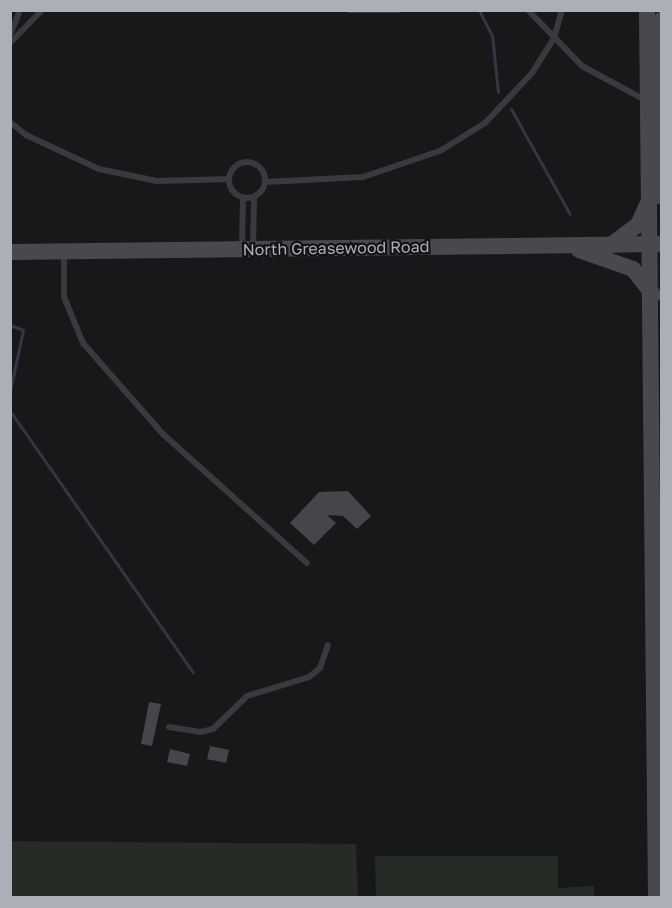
<!DOCTYPE html>
<html>
<head>
<meta charset="utf-8">
<style>
	body { margin:0 }
	#map { position:relative; width:672px; height:908px; overflow:hidden; background:#18181a; font-family:"Golos Text",sans-serif }
	div>[style] { position:absolute }
	.green>* { inset:0; background:#242c25 }
	.stream>* { height:3px; margin:-1.5px; padding:0 1.5px; transform-origin:1.5px; border-radius:1.5px; background:#31383f }
	.building>* { inset:0; background:#45454a }
	.service>* { height:6px; margin:-3px; padding:0 3px; transform-origin:3px; border-radius:3px; background:#393a3e }
	.service>.ring { margin:-3px; padding:0; box-sizing:content-box; background:none; border:6px solid #393a3e; border-radius:50% }
	.secondary>* { height:16px; margin:-8px; padding:0 8px; transform-origin:8px; border-radius:8px; background:#47494e }
	span { translate:-50% -50%; white-space:nowrap; text-align:center; line-height:1.15; -webkit-text-stroke:4.5px #131315; paint-order:stroke }
	.street-label { font-size:16px; color:#abafb8 }
	.frame { position:absolute; inset:0; border:12px solid #abafb8; pointer-events:none }
</style>
</head>
<body>
<div id="map">
	<div class="green">
		<div style="clip-path:polygon(11px 841px,356px 844px,358px 897px,11px 897px)"></div>
		<div style="clip-path:polygon(375px 856px,558px 856px,558px 888px,594px 886px,594px 897px,376px 897px)"></div>
	</div>
	<div class="stream">
		<div style="left:479px;top:10px;width:28px;rotate:63deg"></div>
		<div style="left:492px;top:35px;width:57px;rotate:84deg"></div>
		<div style="left:511px;top:109px;width:120px;rotate:60.7deg"></div>
		<div style="left:10px;top:325px;width:14px;rotate:21deg"></div>
		<div style="left:23px;top:330px;width:62px;rotate:102deg"></div>
		<div style="left:10px;top:411px;width:319px;rotate:55deg"></div>
	</div>
	<div class="building">
		<div style="clip-path:polygon(348px 491px,371px 516px,357px 529px,343px 516px,327px 515px,336px 523px,314px 545px,290px 523px,319px 492px)"></div>
		<div style="clip-path:polygon(149px 702px,161px 704px,152px 746px,141px 744px)"></div>
		<div style="clip-path:polygon(210px 746px,229px 750px,226px 763px,207px 759px)"></div>
		<div style="clip-path:polygon(170px 749px,190px 754px,187px 766px,167px 762px)"></div>
	</div>
	<div class="service">
		<div style="left:349px;top:10px;width:49px"></div>
		<div style="left:528px;top:10px;width:78px;rotate:46deg"></div>
		<div style="left:582px;top:66px;width:74px;rotate:28.3deg"></div>
		<div style="left:10px;top:35px;width:27px;rotate:-68deg"></div>
		<div style="left:10px;top:43px;width:46px;rotate:-45.9deg"></div>
		<div style="left:10px;top:122px;width:21px;rotate:39deg"></div>
		<div style="left:26px;top:135px;width:81px;rotate:25deg"></div>
		<div style="left:99px;top:169px;width:59px;rotate:11.7deg"></div>
		<div style="left:157px;top:181px;width:72px;rotate:-1.6deg"></div>
		<div class="ring" style="left:229px;top:162px;width:30px;height:30px"></div>
		<div style="left:265px;top:182px;width:98px;rotate:-2.9deg"></div>
		<div style="left:363px;top:177px;width:81px;rotate:-18.7deg"></div>
		<div style="left:440px;top:151px;width:53px;rotate:-31.9deg"></div>
		<div style="left:485px;top:123px;width:69px;rotate:-46.8deg"></div>
		<div style="left:532px;top:73px;width:41px;rotate:-57.8deg"></div>
		<div style="left:554px;top:38px;width:29px;rotate:-74deg"></div>
		<div style="left:242px;top:248px;width:50px;rotate:-88.9deg"></div>
		<div style="left:253px;top:249px;width:52px;rotate:-88.9deg"></div>
		<div style="left:64px;top:252px;width:45px;rotate:90deg"></div>
		<div style="left:64px;top:297px;width:50px;rotate:67.6deg"></div>
		<div style="left:83px;top:343px;width:121px;rotate:48.7deg"></div>
		<div style="left:163px;top:434px;width:193px;rotate:41.9deg"></div>
		<div style="left:169px;top:727px;width:31px;rotate:9deg"></div>
		<div style="left:200px;top:732px;width:13px;rotate:-13deg"></div>
		<div style="left:213px;top:729px;width:47px;rotate:-44.1deg"></div>
		<div style="left:247px;top:696px;width:65px;rotate:-17deg"></div>
		<div style="left:309px;top:677px;width:14px;rotate:-39deg"></div>
		<div style="left:320px;top:668px;width:24px;rotate:-71deg"></div>
	</div>
	<div class="secondary">
		<div style="left:647px;top:10px;width:888px;rotate:89.42deg"></div>
		<div style="left:659px;top:196px;width:177px;rotate:-89deg"></div>
		<div style="left:611px;top:245px;width:34px;rotate:-37deg"></div>
		<div style="left:638px;top:225px;width:22px;rotate:-66deg"></div>
		<div style="left:579px;top:250px;width:57px;rotate:19.4deg"></div>
		<div style="left:633px;top:269px;width:33px;rotate:52deg"></div>
		<div style="left:10px;top:252px;width:652px;rotate:-0.7deg"></div>
	</div>
	<div class="street-label">
		<span style="left:336px;top:248px;rotate:-1deg">North Greasewood Road</span>
	</div>
	<div class="frame"></div>
</div>
</body>
</html>
